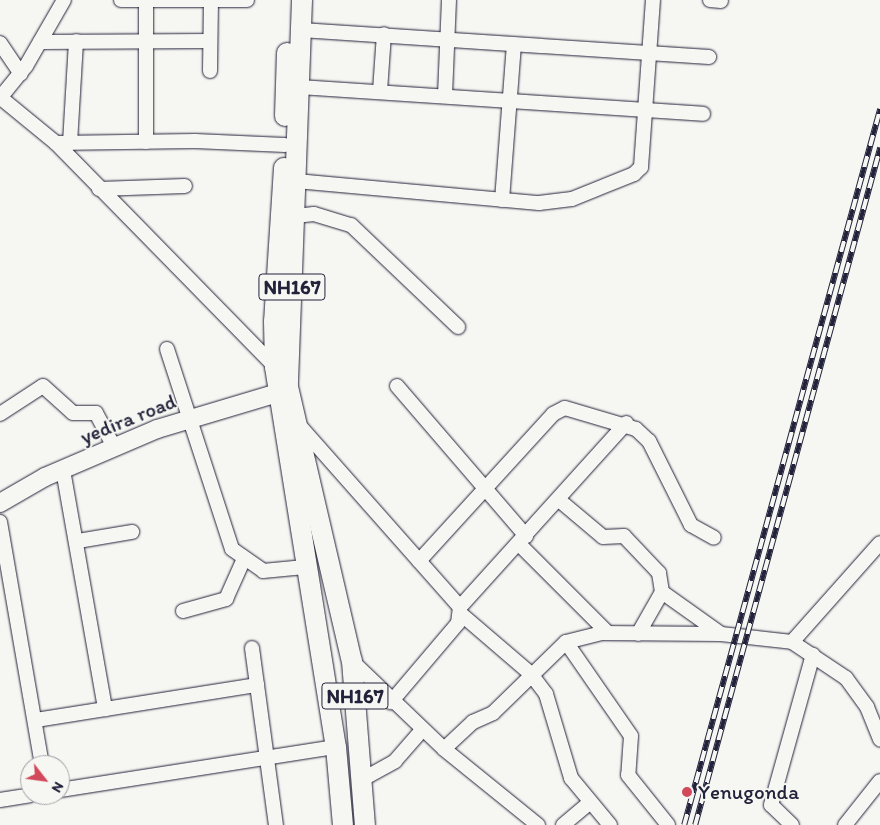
<!DOCTYPE html>
<html>
<head>
<meta charset="utf-8">
<style>
	body { margin:0 }
	#map { position:relative; width:880px; height:825px; overflow:hidden; background:#f6f6f2; font-family:Itim,sans-serif }
	div>[style] { position:absolute }
	.roads { filter:drop-shadow(0 0 1px #22223b) drop-shadow(0 0 1px #22223b) }
	.minor>* { height:14px; margin:-7px; padding:0 7px; transform-origin:7px; border-radius:7px; background:#f6f6f2 }
	.major>* { height:18px; margin:-9px; padding:0 9px; transform-origin:9px; border-radius:9px; background:#f6f6f2 }
	.highway>* { height:20px; margin:-10px; padding:0 10px; transform-origin:10px; border-radius:10px; background:#f6f6f2 }
	.rail>* { height:5.5px; margin-top:-2.75px; transform-origin:0; background:repeating-linear-gradient(90deg,#f6f6f2 0 11px,#22223b 0 22px); box-sizing:border-box; border-block:1px solid #22223b }
	.dots>* { width:14px; height:14px; translate:-50% -50%; box-sizing:border-box; border:2px solid #f6f6f2; border-radius:50% }
	span { translate:-50% -50%; white-space:nowrap; text-align:center; line-height:1.15; -webkit-text-stroke:4px #f6f6f2; paint-order:stroke }
	.shield-label span { padding:1px 4px; background:#f6f6f2; border:1px solid; border-radius:4px; -webkit-text-stroke-width:0 }
	.shield-label { font-size:20px; color:#22223b; font-weight:700 }
	.street-label { font-size:21px; color:#22223b }
	.poi-label { font-size:21px; color:#22223b }
	.left { translate:0 -50%; text-align:left }
	.north { position:absolute; left:20px; top:755px; width:50px; height:50px; box-sizing:border-box; background:#f6f6f2; border:1px solid #a1a1a9; border-radius:50%; rotate:120deg; font-size:14px; font-weight:700; line-height:20px; text-align:center; color:#22223b }
	.north::after { content:''; display:block; margin:auto; width:18px; height:22px; background:#d1495b; clip-path:polygon(50% 0,100% 100%,50% 72%,0 100%) }
</style>
</head>
<body>
<div id="map">
	<div class="roads">
		<div class="minor">
			<div style="left:121px;top:0;width:126px"></div>
			<div style="left:146px;top:0;width:142px;rotate:90deg"></div>
			<div style="left:710px;top:0;width:11px;rotate:5deg"></div>
			<div style="left:301px;top:30px;width:409px;rotate:3.8deg"></div>
			<div style="left:40px;top:42px;width:170px;rotate:-0.3deg"></div>
			<div style="left:0;top:43px;width:37px;rotate:56deg"></div>
			<div style="left:210px;top:71px;width:71px;rotate:-89.2deg"></div>
			<div style="left:299px;top:87px;width:405px;rotate:3.8deg"></div>
			<div style="left:380px;top:91px;width:57px;rotate:-86deg"></div>
			<div style="left:445px;top:95px;width:95px;rotate:-87.6deg"></div>
			<div style="left:0;top:98px;width:41px;rotate:-50.9deg"></div>
			<div style="left:26px;top:66px;width:76px;rotate:-60.1deg"></div>
			<div style="left:1px;top:98px;width:71px;rotate:39.3deg"></div>
			<div style="left:56px;top:143px;width:313px;rotate:45.6deg"></div>
			<div style="left:56px;top:143px;width:139px;rotate:-0.8deg"></div>
			<div style="left:195px;top:141px;width:90px;rotate:2.5deg"></div>
			<div style="left:70px;top:143px;width:102px;rotate:-86.6deg"></div>
			<div style="left:296px;top:181px;width:244px;rotate:5.2deg"></div>
			<div style="left:539px;top:203px;width:33px;rotate:-7deg"></div>
			<div style="left:572px;top:199px;width:67px;rotate:-22deg"></div>
			<div style="left:634px;top:174px;width:10px;rotate:-45deg"></div>
			<div style="left:641px;top:167px;width:167px;rotate:-85.9deg"></div>
			<div style="left:99px;top:189px;width:86px;rotate:-2deg"></div>
			<div style="left:502px;top:200px;width:156px;rotate:-85.6deg"></div>
			<div style="left:295px;top:216px;width:19px;rotate:-6deg"></div>
			<div style="left:314px;top:214px;width:39px;rotate:17deg"></div>
			<div style="left:351px;top:225px;width:148px;rotate:43.6deg"></div>
			<div style="left:167px;top:349px;width:210px;rotate:72deg"></div>
			<div style="left:232px;top:549px;width:38px;rotate:35deg"></div>
			<div style="left:263px;top:571px;width:42px;rotate:-5.4deg"></div>
			<div style="left:397px;top:386px;width:198px;rotate:49.3deg"></div>
			<div style="left:0;top:414px;width:51px;rotate:-33.1deg"></div>
			<div style="left:43px;top:386px;width:40px;rotate:42deg"></div>
			<div style="left:73px;top:413px;width:23px"></div>
			<div style="left:96px;top:413px;width:38px;rotate:62deg"></div>
			<div style="left:298px;top:424px;width:244px;rotate:48.5deg"></div>
			<div style="left:460px;top:607px;width:16px;rotate:97deg"></div>
			<div style="left:458px;top:623px;width:104px;rotate:130.3deg"></div>
			<div style="left:63px;top:470px;width:243px;rotate:80deg"></div>
			<div style="left:559px;top:500px;width:57px;rotate:40.1deg"></div>
			<div style="left:603px;top:537px;width:21px;rotate:-3deg"></div>
			<div style="left:624px;top:536px;width:51px;rotate:46.6deg"></div>
			<div style="left:659px;top:573px;width:19px;rotate:81deg"></div>
			<div style="left:662px;top:592px;width:48px;rotate:119.7deg"></div>
			<div style="left:0;top:522px;width:247px;rotate:80.2deg"></div>
			<div style="left:78px;top:541px;width:55px;rotate:-9.5deg"></div>
			<div style="left:519px;top:544px;width:126px;rotate:45deg"></div>
			<div style="left:419px;top:561px;width:199px;rotate:-47.6deg"></div>
			<div style="left:553px;top:414px;width:13px;rotate:-27deg"></div>
			<div style="left:565px;top:408px;width:74px;rotate:16.5deg"></div>
			<div style="left:636px;top:429px;width:18px;rotate:43deg"></div>
			<div style="left:649px;top:441px;width:94px;rotate:63.4deg"></div>
			<div style="left:691px;top:525px;width:26px;rotate:29deg"></div>
			<div style="left:662px;top:592px;width:72px;rotate:35.4deg"></div>
			<div style="left:460px;top:607px;width:248px;rotate:-47.9deg"></div>
			<div style="left:183px;top:611px;width:45px;rotate:-15.6deg"></div>
			<div style="left:226px;top:599px;width:42px;rotate:-65.9deg"></div>
			<div style="left:461px;top:614px;width:92px;rotate:40.6deg"></div>
			<div style="left:531px;top:674px;width:25px;rotate:53deg"></div>
			<div style="left:546px;top:694px;width:88px;rotate:73.4deg"></div>
			<div style="left:571px;top:778px;width:61px;rotate:50.3deg"></div>
			<div style="left:566px;top:642px;width:114px;rotate:55.3deg"></div>
			<div style="left:631px;top:736px;width:39px;rotate:94deg"></div>
			<div style="left:628px;top:775px;width:64px;rotate:51.3deg"></div>
			<div style="left:792px;top:642px;width:132px;rotate:-48.4deg"></div>
			<div style="left:252px;top:648px;width:179px;rotate:82.3deg"></div>
			<div style="left:352px;top:661px;width:127px;rotate:43.7deg"></div>
			<div style="left:444px;top:749px;width:121px;rotate:39deg"></div>
			<div style="left:36px;top:720px;width:224px;rotate:-9deg"></div>
			<div style="left:444px;top:749px;width:40px;rotate:-43deg"></div>
			<div style="left:473px;top:722px;width:22px;rotate:-24deg"></div>
			<div style="left:493px;top:713px;width:102px;rotate:-44.2deg"></div>
			<div style="left:566px;top:642px;width:37px;rotate:-14deg"></div>
			<div style="left:602px;top:633px;width:119px;rotate:0.5deg"></div>
			<div style="left:721px;top:634px;width:71px;rotate:6.4deg"></div>
			<div style="left:792px;top:642px;width:65px;rotate:33.7deg"></div>
			<div style="left:846px;top:678px;width:36px;rotate:54deg"></div>
			<div style="left:867px;top:707px;width:35px;rotate:68deg"></div>
			<div style="left:363px;top:779px;width:37px;rotate:-29deg"></div>
			<div style="left:395px;top:761px;width:41px;rotate:-48.9deg"></div>
			<div style="left:60px;top:790px;width:279px;rotate:-8.9deg"></div>
			<div style="left:0;top:800px;width:30px;rotate:-9deg"></div>
			<div style="left:563px;top:825px;width:34px;rotate:-40deg"></div>
			<div style="left:792px;top:825px;width:29px;rotate:-136deg"></div>
			<div style="left:771px;top:805px;width:156px;rotate:-74.4deg"></div>
			<div style="left:845px;top:825px;width:56px;rotate:-51.5deg"></div>
		</div>
		<div class="major">
			<div style="left:0;top:503px;width:52px;rotate:-30deg"></div>
			<div style="left:45px;top:477px;width:122px;rotate:-23.2deg"></div>
			<div style="left:157px;top:429px;width:126px;rotate:-16.6deg"></div>
		</div>
		<div class="highway">
			<div style="left:302px;top:0;width:387px;rotate:92.1deg"></div>
			<div style="left:288px;top:387px;width:281px;rotate:76.9deg"></div>
			<div style="left:352px;top:661px;width:165px;rotate:85.5deg"></div>
			<div style="left:285px;top:116px;width:63px;rotate:-88.2deg"></div>
			<div style="left:284px;top:168px;width:153px;rotate:93.7deg"></div>
			<div style="left:274px;top:321px;width:46px;rotate:88.8deg"></div>
			<div style="left:275px;top:367px;width:385px;rotate:80.9deg"></div>
			<div style="left:336px;top:747px;width:78px;rotate:84.9deg"></div>
		</div>
	</div>
	<div class="rail">
		<div style="left:684px;top:825px;width:742px;rotate:-74.69deg"></div>
		<div style="left:695px;top:825px;width:702px;rotate:-74.72deg"></div>
	</div>
	<div class="dots">
		<div style="left:687px;top:792px;background:#d1495b"></div>
	</div>
	<div class="shield-label">
		<span style="left:292px;top:287px">NH167</span>
		<span style="left:355px;top:696px">NH167</span>
	</div>
	<div class="street-label">
		<span style="left:128px;top:419px;rotate:-22deg">yedira road</span>
	</div>
	<div class="poi-label">
		<span class="left" style="left:698px;top:792px">Yenugonda</span>
	</div>
	<div class="north">N</div>
</div>
</body>
</html>
